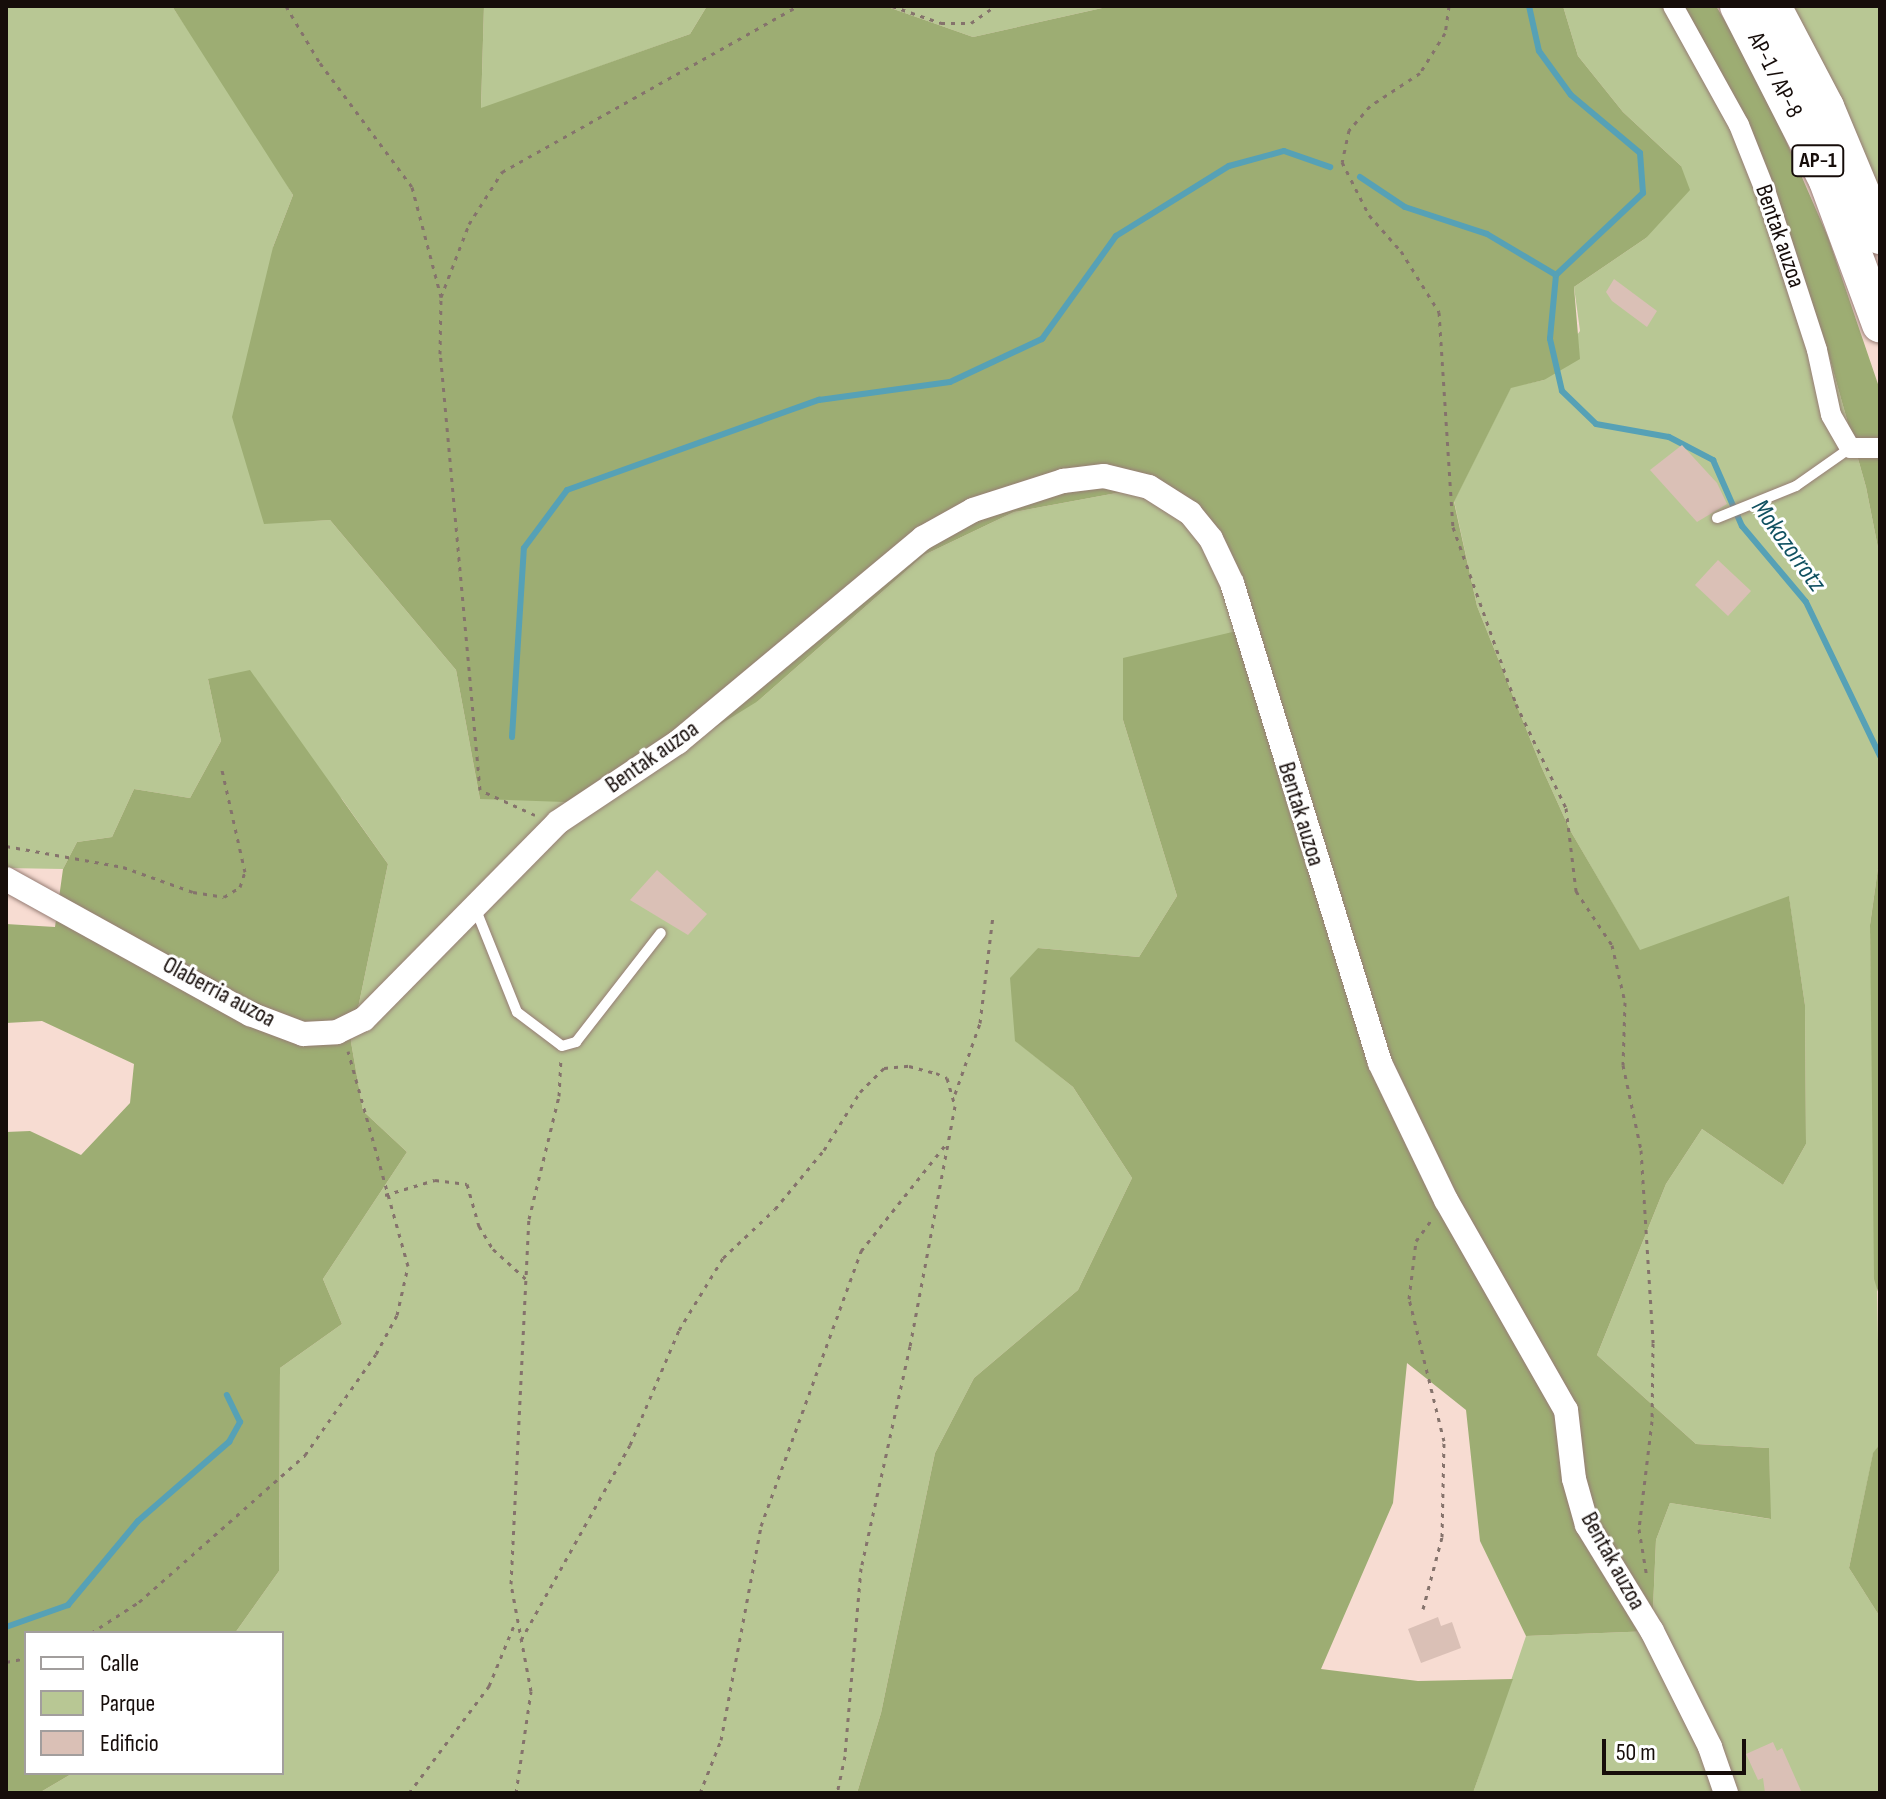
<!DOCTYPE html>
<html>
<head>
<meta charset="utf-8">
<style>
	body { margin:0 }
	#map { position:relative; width:1886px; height:1799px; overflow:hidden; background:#f7dcd2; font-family:"Sofia Sans Condensed",sans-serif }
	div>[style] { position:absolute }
	.green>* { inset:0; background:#b8c794 }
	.forest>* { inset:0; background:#9dad73 }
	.stream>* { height:6px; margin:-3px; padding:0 3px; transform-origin:3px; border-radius:3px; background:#56a1b6 }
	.building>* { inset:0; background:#dac0b6 }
	.path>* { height:3px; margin-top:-1.5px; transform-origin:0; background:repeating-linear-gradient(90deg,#85736c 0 4px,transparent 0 10px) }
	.roads { filter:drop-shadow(0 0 2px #967d75) drop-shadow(0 0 2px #967d75) }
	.service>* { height:10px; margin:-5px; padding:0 5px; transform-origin:5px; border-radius:5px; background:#fff }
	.minor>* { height:20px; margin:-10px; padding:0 10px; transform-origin:10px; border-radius:10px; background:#fff }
	.tertiary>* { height:24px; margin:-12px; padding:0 12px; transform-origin:12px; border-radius:12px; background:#fff }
	.motorway>* { height:36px; margin:-18px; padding:0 18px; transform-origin:18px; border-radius:18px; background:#fff }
	span { translate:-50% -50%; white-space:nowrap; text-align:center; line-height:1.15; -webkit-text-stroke:6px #fff; paint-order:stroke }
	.shield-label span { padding:2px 6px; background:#fff; border:2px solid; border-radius:6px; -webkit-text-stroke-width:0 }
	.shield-label { font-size:22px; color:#160d0a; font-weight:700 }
	.street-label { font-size:24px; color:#160d0a }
	.water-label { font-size:26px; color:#105161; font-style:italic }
	.frame { position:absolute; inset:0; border:8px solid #160d0a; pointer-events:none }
	.legend { position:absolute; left:24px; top:1631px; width:260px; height:144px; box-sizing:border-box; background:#fff; border:2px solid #a29e9d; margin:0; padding:10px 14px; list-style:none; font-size:24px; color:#160d0a }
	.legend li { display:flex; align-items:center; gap:16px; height:40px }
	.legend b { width:40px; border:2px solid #a29e9d }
	.scale { position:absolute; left:1602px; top:1739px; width:144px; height:36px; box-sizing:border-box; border:4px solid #160d0a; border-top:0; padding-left:10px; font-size:24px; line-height:28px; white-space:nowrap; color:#160d0a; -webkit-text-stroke:6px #fff; paint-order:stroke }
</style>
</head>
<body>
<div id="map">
	<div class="green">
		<div style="clip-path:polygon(6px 6px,172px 6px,254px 129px,293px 195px,273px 247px,264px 523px,330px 520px,456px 670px,480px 799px,758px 701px,924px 555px,1014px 512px,1149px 487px,1211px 539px,1245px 629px,1123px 720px,1177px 896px,1139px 957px,1038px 948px,1016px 1041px,1073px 1087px,1132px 1178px,1078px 1290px,974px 1378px,935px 1453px,881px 1713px,857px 1793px,39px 1793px,73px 1773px,282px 1773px,282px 1633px,235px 1633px,279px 1571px,280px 1368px,342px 1324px,323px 1279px,407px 1152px,363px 1111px,351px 1042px,388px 864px,342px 799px,208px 679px,221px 741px,190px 798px,134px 789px,112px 837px,77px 842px,63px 869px,6px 868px)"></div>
		<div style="clip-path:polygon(484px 6px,707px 6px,690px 34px,481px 109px)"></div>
		<div style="clip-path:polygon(885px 6px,1111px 6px,973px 37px)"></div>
		<div style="clip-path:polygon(1563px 6px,1679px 6px,1761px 157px,1829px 356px,1866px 487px,1880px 558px,1880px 854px,1870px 925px,1880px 1444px,1873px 1454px,1849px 1568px,1880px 1617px,1880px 1793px,1473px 1793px,1526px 1636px,1652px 1631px,1656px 1540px,1670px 1503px,1770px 1519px,1769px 1448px,1696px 1444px,1597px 1355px,1666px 1184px,1702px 1129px,1783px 1185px,1806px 1144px,1805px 1005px,1789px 897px,1640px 951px,1570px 830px,1541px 766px,1477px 606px,1454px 501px,1511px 387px,1544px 380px,1580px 331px,1574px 287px,1646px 238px,1681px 166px,1623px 112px,1578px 56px)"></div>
		<div style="clip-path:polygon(1779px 6px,1880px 6px,1880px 200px)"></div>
	</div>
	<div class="forest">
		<div style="clip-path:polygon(172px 6px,484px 6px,481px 108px,690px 34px,707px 6px,885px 6px,973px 37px,1111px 6px,1563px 6px,1578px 56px,1623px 112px,1681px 166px,1690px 190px,1646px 238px,1574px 287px,1580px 359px,1544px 380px,1511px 388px,1454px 502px,1477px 606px,1541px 766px,1570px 830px,1640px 950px,1789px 896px,1805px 1005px,1806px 1144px,1783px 1185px,1702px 1129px,1666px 1184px,1597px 1355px,1696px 1444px,1769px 1448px,1771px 1519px,1670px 1503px,1656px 1540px,1652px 1631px,1526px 1636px,1480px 1541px,1466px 1410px,1407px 1363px,1393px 1503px,1321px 1669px,1418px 1681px,1513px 1679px,1473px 1793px,857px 1793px,881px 1713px,935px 1453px,974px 1378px,1078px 1290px,1132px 1178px,1073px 1087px,1015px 1041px,1010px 978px,1038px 948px,1139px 957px,1177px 896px,1123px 720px,1123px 658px,1245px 629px,1211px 539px,1149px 487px,1014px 512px,924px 555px,758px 701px,593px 803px,480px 799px,456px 670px,330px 520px,264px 524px,232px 417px,273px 247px,293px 195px)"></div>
		<div style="clip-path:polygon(1679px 6px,1716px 6px,1757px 74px,1828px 237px,1880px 390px,1880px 558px,1866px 487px,1829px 356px,1761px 157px)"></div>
		<div style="clip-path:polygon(250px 670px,388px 864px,351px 1042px,363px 1111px,407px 1152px,323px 1279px,342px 1324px,280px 1368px,279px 1571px,235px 1633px,26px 1633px,26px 1773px,73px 1773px,39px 1793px,6px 1793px,6px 1132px,30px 1131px,81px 1155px,130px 1103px,134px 1064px,42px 1021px,6px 1023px,6px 924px,55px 927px,63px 869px,77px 842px,112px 837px,134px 789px,190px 798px,221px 741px,208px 679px)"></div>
		<div style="clip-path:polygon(1880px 854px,1880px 1298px,1874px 1279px,1870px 925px)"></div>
		<div style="clip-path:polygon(1880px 1444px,1880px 1617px,1849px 1568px,1873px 1453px)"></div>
	</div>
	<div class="stream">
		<div style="left:1529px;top:6px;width:46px;rotate:77.5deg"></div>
		<div style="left:1539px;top:51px;width:54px;rotate:54deg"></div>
		<div style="left:1571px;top:95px;width:90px;rotate:40deg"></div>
		<div style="left:1640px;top:153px;width:40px;rotate:85.7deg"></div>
		<div style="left:1643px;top:193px;width:120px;rotate:136.7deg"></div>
		<div style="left:1556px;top:275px;width:64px;rotate:95.4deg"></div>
		<div style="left:1550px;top:339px;width:53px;rotate:77deg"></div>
		<div style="left:1562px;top:391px;width:47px;rotate:44.1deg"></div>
		<div style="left:1596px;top:424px;width:74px;rotate:10.1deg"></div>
		<div style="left:1669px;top:437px;width:50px;rotate:27.6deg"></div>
		<div style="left:1713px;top:460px;width:72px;rotate:66.3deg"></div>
		<div style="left:1742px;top:526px;width:99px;rotate:49.9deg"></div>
		<div style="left:1806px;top:602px;width:171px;rotate:64.3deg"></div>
		<div style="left:1360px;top:177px;width:54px;rotate:33.7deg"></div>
		<div style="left:1405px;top:207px;width:86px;rotate:18.2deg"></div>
		<div style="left:1487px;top:234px;width:80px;rotate:30.7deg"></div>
		<div style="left:512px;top:737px;width:189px;rotate:-86.4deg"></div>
		<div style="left:524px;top:548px;width:72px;rotate:-53.4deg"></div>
		<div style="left:567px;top:490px;width:268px;rotate:-19.7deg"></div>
		<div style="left:819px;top:400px;width:132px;rotate:-7.8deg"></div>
		<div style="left:950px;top:382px;width:102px;rotate:-25.1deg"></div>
		<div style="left:1042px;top:339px;width:127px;rotate:-54.3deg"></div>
		<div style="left:1116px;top:236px;width:133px;rotate:-31.8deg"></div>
		<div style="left:1229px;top:166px;width:57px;rotate:-15.3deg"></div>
		<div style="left:1284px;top:151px;width:49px;rotate:19.2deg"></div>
		<div style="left:6px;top:1627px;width:66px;rotate:-19.5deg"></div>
		<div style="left:68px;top:1605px;width:109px;rotate:-50.2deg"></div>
		<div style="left:138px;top:1521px;width:121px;rotate:-41deg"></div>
		<div style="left:229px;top:1442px;width:23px;rotate:-61deg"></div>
		<div style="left:240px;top:1422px;width:30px;rotate:-116deg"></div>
	</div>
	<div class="building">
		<div style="clip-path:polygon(1614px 279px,1657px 311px,1647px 327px,1612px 301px,1606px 292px)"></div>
		<div style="clip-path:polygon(1682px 445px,1717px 483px,1727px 504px,1697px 522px,1650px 470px)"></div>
		<div style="clip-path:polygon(1718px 560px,1751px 591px,1728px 616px,1695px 585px)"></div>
		<div style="clip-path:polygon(657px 870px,707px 914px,688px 935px,630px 900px)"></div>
		<div style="clip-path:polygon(1438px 1617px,1441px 1626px,1452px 1622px,1461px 1648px,1421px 1663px,1408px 1629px)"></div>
		<div style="clip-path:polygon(1773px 1742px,1777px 1751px,1782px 1748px,1802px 1793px,1765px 1793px,1763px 1778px,1758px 1780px,1746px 1754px)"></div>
	</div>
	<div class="path">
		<div style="left:286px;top:6px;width:66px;rotate:59.2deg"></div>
		<div style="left:320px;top:63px;width:154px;rotate:53.4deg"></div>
		<div style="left:412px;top:187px;width:114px;rotate:75.2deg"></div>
		<div style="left:892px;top:6px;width:52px;rotate:19.1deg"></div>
		<div style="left:941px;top:23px;width:30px"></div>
		<div style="left:971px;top:23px;width:29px;rotate:-35deg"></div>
		<div style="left:1449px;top:6px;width:27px;rotate:98deg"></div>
		<div style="left:1445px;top:33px;width:47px;rotate:122deg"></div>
		<div style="left:1420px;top:73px;width:60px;rotate:146.6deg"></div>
		<div style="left:1370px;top:106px;width:32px;rotate:131deg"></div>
		<div style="left:1349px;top:130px;width:33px;rotate:102deg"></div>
		<div style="left:1342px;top:162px;width:59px;rotate:63deg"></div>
		<div style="left:1369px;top:215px;width:48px;rotate:48.4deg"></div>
		<div style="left:1401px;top:251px;width:72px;rotate:58.1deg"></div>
		<div style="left:1439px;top:312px;width:215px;rotate:86.3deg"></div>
		<div style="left:1453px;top:527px;width:188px;rotate:70.4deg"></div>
		<div style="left:1516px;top:704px;width:115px;rotate:64.3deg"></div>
		<div style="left:1566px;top:808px;width:84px;rotate:83.1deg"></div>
		<div style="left:1576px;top:891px;width:65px;rotate:56.3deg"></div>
		<div style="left:1612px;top:945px;width:58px;rotate:77.2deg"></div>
		<div style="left:1625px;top:1002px;width:63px;rotate:91.8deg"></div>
		<div style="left:1623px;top:1065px;width:87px;rotate:78deg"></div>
		<div style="left:1641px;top:1150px;width:193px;rotate:86.4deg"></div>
		<div style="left:1653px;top:1343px;width:78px;rotate:90.7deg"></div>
		<div style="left:1652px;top:1421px;width:109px;rotate:96.9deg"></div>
		<div style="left:1639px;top:1529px;width:50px;rotate:80.7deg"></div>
		<div style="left:535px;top:815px;width:60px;rotate:-155.6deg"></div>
		<div style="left:480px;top:790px;width:438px;rotate:-95.2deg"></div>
		<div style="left:440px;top:354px;width:57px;rotate:-89deg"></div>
		<div style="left:441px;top:297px;width:78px;rotate:-69deg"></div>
		<div style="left:469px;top:224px;width:62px;rotate:-57.6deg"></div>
		<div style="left:502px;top:172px;width:339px;rotate:-29.3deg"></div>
		<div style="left:6px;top:846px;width:119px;rotate:10.2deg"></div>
		<div style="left:123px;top:867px;width:74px;rotate:19.7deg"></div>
		<div style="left:193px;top:892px;width:31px;rotate:9deg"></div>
		<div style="left:224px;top:897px;width:19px;rotate:-32deg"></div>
		<div style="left:240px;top:887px;width:16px;rotate:-72deg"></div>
		<div style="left:245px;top:872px;width:105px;rotate:-102.7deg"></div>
		<div style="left:955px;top:1094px;width:75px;rotate:-70.6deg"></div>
		<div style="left:980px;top:1023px;width:109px;rotate:-83.1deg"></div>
		<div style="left:385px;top:1195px;width:52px;rotate:-16.7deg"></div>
		<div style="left:435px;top:1180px;width:32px;rotate:7deg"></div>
		<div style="left:467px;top:1184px;width:44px;rotate:74.1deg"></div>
		<div style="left:479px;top:1226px;width:27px;rotate:59deg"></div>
		<div style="left:493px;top:1249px;width:45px;rotate:42.3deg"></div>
		<div style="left:1423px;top:1609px;width:74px;rotate:-75.2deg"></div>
		<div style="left:1442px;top:1537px;width:96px;rotate:-88.8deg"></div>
		<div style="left:1444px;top:1441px;width:146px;rotate:-103.8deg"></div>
		<div style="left:1409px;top:1299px;width:58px;rotate:-83.1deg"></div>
		<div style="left:1416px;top:1241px;width:29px;rotate:-54deg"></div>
		<div style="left:91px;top:1633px;width:57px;rotate:-32.9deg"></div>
		<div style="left:139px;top:1602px;width:222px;rotate:-41.5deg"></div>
		<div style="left:305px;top:1455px;width:123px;rotate:-54.9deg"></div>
		<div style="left:376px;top:1354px;width:44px;rotate:-61.7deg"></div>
		<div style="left:397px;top:1315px;width:50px;rotate:-77.3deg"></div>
		<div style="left:408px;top:1266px;width:223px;rotate:-105.6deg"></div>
		<div style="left:521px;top:1640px;width:223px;rotate:-60.8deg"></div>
		<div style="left:630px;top:1445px;width:125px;rotate:-66.9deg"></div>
		<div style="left:679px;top:1330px;width:84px;rotate:-58.6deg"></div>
		<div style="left:723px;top:1258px;width:71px;rotate:-43.3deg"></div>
		<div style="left:775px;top:1209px;width:77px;rotate:-50.3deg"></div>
		<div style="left:824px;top:1150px;width:68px;rotate:-58.2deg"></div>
		<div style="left:860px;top:1092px;width:34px;rotate:-45deg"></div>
		<div style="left:884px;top:1068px;width:25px;rotate:-5deg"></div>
		<div style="left:909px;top:1066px;width:28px;rotate:15deg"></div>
		<div style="left:936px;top:1073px;width:12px;rotate:24deg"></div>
		<div style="left:947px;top:1078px;width:29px;rotate:74deg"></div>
		<div style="left:955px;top:1106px;width:244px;rotate:100.6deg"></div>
		<div style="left:910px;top:1346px;width:227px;rotate:102.4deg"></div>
		<div style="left:861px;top:1568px;width:189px;rotate:94.9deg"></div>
		<div style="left:845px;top:1756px;width:38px;rotate:102deg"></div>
		<div style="left:6px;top:1662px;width:20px;rotate:-11deg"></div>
		<div style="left:409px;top:1793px;width:134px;rotate:-53.2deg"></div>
		<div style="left:489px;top:1686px;width:68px;rotate:-67.6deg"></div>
		<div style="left:516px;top:1793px;width:103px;rotate:-81.6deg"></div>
		<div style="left:531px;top:1691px;width:109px;rotate:-100.6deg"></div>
		<div style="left:511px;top:1584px;width:365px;rotate:-87.2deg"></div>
		<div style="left:529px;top:1219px;width:127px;rotate:-76.3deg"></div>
		<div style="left:559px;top:1096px;width:35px;rotate:-87deg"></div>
		<div style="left:700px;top:1793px;width:57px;rotate:-68.4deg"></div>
		<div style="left:721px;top:1740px;width:218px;rotate:-79.4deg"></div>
		<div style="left:761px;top:1526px;width:293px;rotate:-70deg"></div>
		<div style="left:861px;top:1251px;width:137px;rotate:-51.5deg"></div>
	</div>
	<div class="roads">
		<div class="service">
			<div style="left:1717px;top:518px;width:85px;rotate:-22.1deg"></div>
			<div style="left:1796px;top:486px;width:66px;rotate:-35.1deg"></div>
			<div style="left:476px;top:910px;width:110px;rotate:68.1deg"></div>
			<div style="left:517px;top:1012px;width:56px;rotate:37.1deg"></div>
			<div style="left:562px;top:1046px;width:15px;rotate:-16deg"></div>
			<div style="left:576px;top:1042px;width:138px;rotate:-52.1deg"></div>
		</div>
		<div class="minor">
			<div style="left:1673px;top:6px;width:136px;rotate:61deg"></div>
			<div style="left:1739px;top:125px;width:73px;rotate:68.3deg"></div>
			<div style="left:1766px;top:193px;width:165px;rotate:72deg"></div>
			<div style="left:1817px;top:350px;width:66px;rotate:77.8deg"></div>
			<div style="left:1831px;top:415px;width:38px;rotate:60deg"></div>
			<div style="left:1850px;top:448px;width:30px"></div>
		</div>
		<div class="tertiary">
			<div style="left:6px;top:879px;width:279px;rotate:29deg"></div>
			<div style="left:250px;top:1014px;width:57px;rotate:20.7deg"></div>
			<div style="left:303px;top:1034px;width:34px;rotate:-3deg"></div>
			<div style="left:337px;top:1032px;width:30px;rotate:-26deg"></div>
			<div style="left:364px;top:1019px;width:276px;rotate:-45.4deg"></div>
			<div style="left:558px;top:822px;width:144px;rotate:-33.7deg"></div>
			<div style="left:678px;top:742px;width:319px;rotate:-39.8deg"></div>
			<div style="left:923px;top:538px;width:57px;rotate:-29.2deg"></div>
			<div style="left:973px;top:510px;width:95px;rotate:-17.9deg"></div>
			<div style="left:1063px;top:481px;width:41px;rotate:-7deg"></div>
			<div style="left:1104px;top:476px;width:46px;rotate:13.7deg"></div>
			<div style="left:1149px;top:487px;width:49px;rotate:32.4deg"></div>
			<div style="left:1190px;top:513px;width:33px;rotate:51deg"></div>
			<div style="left:1211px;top:539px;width:49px;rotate:64.5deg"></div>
			<div style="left:1232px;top:583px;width:502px;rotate:72.86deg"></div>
			<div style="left:1380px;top:1063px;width:152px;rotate:64.3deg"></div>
			<div style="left:1446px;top:1200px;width:242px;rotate:60.3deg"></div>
			<div style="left:1566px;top:1410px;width:69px;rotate:83.4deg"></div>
			<div style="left:1574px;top:1479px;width:48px;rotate:74.2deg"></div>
			<div style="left:1587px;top:1525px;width:124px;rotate:58.5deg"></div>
			<div style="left:1652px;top:1631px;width:130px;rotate:63.4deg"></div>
			<div style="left:1710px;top:1747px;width:49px;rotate:70.8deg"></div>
		</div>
		<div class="motorway">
			<div style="left:1738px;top:6px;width:196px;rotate:63deg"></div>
			<div style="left:1827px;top:181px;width:153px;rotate:69.7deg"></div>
			<div style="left:1773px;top:6px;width:114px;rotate:62.3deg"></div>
			<div style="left:1826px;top:107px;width:140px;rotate:67.3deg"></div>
		</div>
	</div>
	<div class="shield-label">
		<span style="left:1818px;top:161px">AP-1</span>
	</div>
	<div class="street-label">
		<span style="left:1775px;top:75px;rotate:63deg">AP-1 / AP-8</span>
		<span style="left:1780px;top:236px;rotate:71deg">Bentak auzoa</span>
		<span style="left:652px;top:757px;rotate:-35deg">Bentak auzoa</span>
		<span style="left:1301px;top:814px;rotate:73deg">Bentak auzoa</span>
		<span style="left:219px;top:992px;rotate:28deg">Olaberria auzoa</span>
		<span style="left:1613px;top:1561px;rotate:61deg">Bentak auzoa</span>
	</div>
	<div class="water-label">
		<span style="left:1788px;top:546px;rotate:54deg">Mokozorrotz</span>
	</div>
	<div class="frame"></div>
	<ul class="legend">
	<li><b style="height:10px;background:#fff"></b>Calle</li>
	<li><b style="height:22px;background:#b8c794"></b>Parque</li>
	<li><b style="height:22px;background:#dac0b6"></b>Edificio</li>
	</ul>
	<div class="scale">50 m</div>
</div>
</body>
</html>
